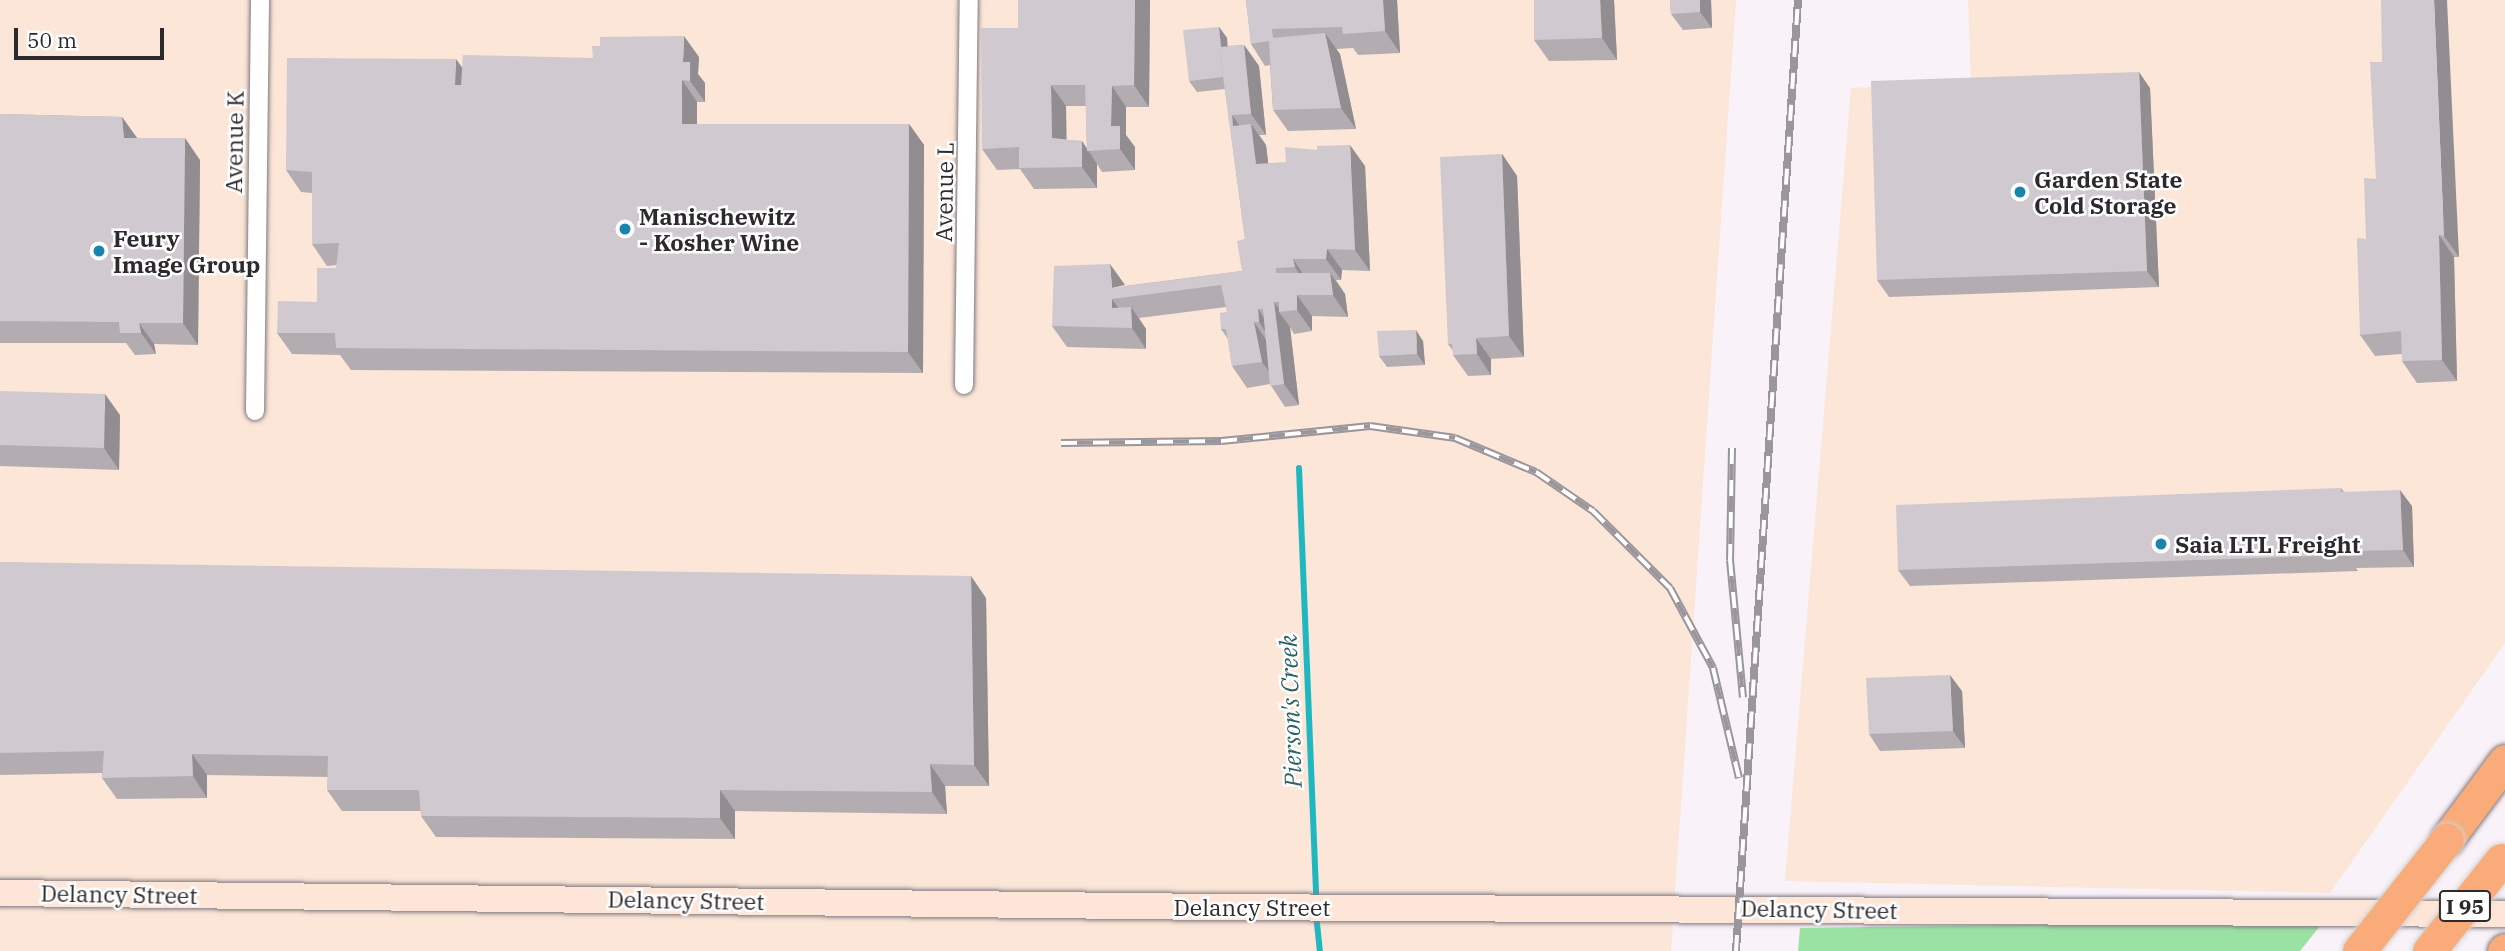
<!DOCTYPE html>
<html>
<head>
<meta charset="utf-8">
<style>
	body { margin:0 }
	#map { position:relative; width:2505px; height:951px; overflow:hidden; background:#f9f2f8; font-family:"IBM Plex Serif",serif }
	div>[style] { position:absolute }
	.industrial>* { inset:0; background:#fbe6d7 }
	.green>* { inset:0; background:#9ae2a4 }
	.stream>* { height:6px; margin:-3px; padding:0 3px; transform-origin:3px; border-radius:3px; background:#1fb7c0 }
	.roads { filter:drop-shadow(0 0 2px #807a80) drop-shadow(0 0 2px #807a80) }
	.street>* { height:18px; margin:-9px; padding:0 9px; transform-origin:9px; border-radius:9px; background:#fff }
	.secondary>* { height:26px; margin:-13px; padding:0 13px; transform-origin:13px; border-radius:13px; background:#fde6d7 }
	.highway>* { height:33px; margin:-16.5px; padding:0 16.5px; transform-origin:16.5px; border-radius:16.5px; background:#f9ac79 }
	.rail>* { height:8px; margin-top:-4px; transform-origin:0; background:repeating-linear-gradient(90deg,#fff 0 16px,#9b969b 0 32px); box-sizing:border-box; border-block:2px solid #9b969b }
	.bridges { filter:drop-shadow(0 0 2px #d1d0d1) drop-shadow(0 0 2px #d1d0d1) }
	.highway-bridge>* { height:33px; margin:-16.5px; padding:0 16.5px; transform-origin:16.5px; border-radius:16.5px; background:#f9ac79 }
	.wall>* { inset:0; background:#b3adb2 }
	.shaded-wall>* { inset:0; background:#928d91 }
	.building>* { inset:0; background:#d0c9cf }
	.dots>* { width:19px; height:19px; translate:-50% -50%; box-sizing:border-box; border:4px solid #fff; border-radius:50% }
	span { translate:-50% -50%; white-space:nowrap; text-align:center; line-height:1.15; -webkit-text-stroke:5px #fff; paint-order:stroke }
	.shield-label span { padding:2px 5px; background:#fff; border:2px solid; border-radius:5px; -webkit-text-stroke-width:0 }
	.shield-label { font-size:21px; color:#2d2a2d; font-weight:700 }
	.street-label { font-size:23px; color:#2d2a2d }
	.poi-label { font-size:23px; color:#2d2a2d; font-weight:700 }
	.left { translate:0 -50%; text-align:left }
	.water-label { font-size:24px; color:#296165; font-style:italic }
	.scale { position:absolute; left:14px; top:28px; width:150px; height:32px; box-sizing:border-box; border:4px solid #2d2a2d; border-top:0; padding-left:9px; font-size:21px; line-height:24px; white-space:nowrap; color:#2d2a2d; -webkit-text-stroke:5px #fff; paint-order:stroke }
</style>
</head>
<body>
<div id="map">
	<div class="industrial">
		<div style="clip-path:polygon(0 0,1736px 0,1671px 951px,0 951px)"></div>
		<div style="clip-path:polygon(1968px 0,2505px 0,2505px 643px,2330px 893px,1785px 881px,1851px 88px,1971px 82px)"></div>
	</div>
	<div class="green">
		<div style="clip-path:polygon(2324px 921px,2300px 951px,1798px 951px,1800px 928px)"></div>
	</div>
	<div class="stream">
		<div style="left:1299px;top:468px;width:432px;rotate:87.7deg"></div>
		<div style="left:1316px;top:914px;width:37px;rotate:84deg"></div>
	</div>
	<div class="roads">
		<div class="street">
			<div style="left:964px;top:385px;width:385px;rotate:-89.3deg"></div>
			<div style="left:255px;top:411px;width:411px;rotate:-89.3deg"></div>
		</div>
		<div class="secondary">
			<div style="left:0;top:893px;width:1216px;rotate:0.66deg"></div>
			<div style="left:1216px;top:907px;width:1289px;rotate:0.31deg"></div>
		</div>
		<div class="highway">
			<div style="left:2447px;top:839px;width:97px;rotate:-53.4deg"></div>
			<div style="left:2504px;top:951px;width:1px;rotate:-45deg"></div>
		</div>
	</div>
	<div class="rail">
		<div style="left:1061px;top:443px;width:160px;rotate:-0.7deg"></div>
		<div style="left:1221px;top:441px;width:150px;rotate:-5.7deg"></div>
		<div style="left:1370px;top:426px;width:86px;rotate:8deg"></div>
		<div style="left:1455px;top:438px;width:88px;rotate:22.8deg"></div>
		<div style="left:1536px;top:472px;width:69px;rotate:34.4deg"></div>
		<div style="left:1593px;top:511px;width:109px;rotate:45deg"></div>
		<div style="left:1670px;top:588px;width:91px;rotate:61.7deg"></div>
		<div style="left:1713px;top:668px;width:113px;rotate:76.7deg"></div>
		<div style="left:1732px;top:448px;width:112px;rotate:91deg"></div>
		<div style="left:1730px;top:560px;width:138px;rotate:84.6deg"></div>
		<div style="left:1736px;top:951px;width:953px;rotate:-86.27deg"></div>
	</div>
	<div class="bridges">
		<div class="highway-bridge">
			<div style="left:2359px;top:951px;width:142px;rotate:-51.8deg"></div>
			<div style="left:2429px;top:951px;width:116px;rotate:-51.6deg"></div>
		</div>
	</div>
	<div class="wall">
		<div style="clip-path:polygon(evenodd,1150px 0,1149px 107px,1126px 107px,1126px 135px,1135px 147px,1135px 170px,1102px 172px,1097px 164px,1097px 188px,1034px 189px,1020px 169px,997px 170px,982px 149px,1018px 28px,1150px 0,1066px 106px,1086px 106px,1087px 149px,1082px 141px,1066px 140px,1066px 106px)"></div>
		<div style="clip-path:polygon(1246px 0,1397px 0,1400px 53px,1358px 55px,1353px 48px,1336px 49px,1340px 54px,1356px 129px,1288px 131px,1273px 110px,1270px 65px,1265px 66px,1251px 44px)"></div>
		<div style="clip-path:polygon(1614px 0,1617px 60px,1549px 61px,1534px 40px)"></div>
		<div style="clip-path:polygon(1670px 0,1711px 0,1712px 28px,1683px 30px,1671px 14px)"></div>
		<div style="clip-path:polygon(1219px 27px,1227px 38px,1227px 46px,1244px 45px,1259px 66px,1266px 135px,1259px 135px,1266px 145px,1268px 163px,1365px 166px,1370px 271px,1342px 270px,1341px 280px,1336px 280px,1345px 294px,1348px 317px,1312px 316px,1312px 331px,1294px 334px,1290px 327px,1299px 405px,1285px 407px,1270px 384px,1247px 388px,1232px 366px,1228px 339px,1221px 329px,1227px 312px,1226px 307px,1139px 318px,1146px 329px,1146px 349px,1067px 347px,1052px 326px,1125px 286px,1242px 271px,1245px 239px,1225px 89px,1197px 92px,1189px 81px)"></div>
		<div style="clip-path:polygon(699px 57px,698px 74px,705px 83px,705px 102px,697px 102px,697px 124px,909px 124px,924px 145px,923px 373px,351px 370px,340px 355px,292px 354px,277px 333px,317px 302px,336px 268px,337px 265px,327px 266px,312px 244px,312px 193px,301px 192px,286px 170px,462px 67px,593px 58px)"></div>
		<div style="clip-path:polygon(2382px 62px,2459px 257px,2454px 257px,2457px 381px,2417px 383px,2402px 361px,2402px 354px,2375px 356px,2360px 335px,2366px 239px,2376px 179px)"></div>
		<div style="clip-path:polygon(2150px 88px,2159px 287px,1889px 297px,1877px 280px)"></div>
		<div style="clip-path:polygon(0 114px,122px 117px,137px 138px,200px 160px,198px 345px,154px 344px,156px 354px,135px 355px,126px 343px,0 343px)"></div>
		<div style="clip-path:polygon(1502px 154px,1517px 176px,1524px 357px,1491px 359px,1491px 375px,1468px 376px,1453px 355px,1453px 351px,1448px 344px)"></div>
		<div style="clip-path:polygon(1423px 341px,1425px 365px,1387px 367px,1379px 356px)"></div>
		<div style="clip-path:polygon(0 391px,120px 415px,119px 470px,0 466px)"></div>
		<div style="clip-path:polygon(2341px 488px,2344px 492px,2412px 506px,2414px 567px,2356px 568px,2358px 571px,1910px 586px,1898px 570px)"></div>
		<div style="clip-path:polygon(0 562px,986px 598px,989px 786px,945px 786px,947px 814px,735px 811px,735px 839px,436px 837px,421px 816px,421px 811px,342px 811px,327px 790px,328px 777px,207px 775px,207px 798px,117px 799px,102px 778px,102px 773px,0 775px)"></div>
		<div style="clip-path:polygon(1962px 691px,1965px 748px,1880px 751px,1869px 734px)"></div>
	</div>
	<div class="shaded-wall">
		<div style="clip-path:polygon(1135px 0,1150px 0,1149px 107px,1134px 85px)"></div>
		<div style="clip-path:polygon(1383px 0,1397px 0,1400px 53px,1385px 31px)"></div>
		<div style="clip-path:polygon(1600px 0,1614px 0,1617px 60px,1602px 38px)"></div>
		<div style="clip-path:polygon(1700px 0,1711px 0,1712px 28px,1700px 12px)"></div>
		<div style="clip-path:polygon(2434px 0,2447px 0,2459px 257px,2444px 236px)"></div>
		<div style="clip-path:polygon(1219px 27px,1227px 38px,1231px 88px,1224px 77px)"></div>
		<div style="clip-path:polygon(1325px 33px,1340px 54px,1356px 129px,1341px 108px)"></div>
		<div style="clip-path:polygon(684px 36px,699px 57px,698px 74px,705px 83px,705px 102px,690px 81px,683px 62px)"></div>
		<div style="clip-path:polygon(1244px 45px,1259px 66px,1266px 135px,1251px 114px)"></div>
		<div style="clip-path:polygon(456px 59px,471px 80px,470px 106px,455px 85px)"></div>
		<div style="clip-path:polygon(2139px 72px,2150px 88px,2159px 287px,2147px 271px)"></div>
		<div style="clip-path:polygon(682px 80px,697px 102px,697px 145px,682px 124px)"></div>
		<div style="clip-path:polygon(1051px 85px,1066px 106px,1067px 159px,1052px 138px)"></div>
		<div style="clip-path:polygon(1112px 86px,1126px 107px,1126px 135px,1135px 147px,1135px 170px,1120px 149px,1111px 126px)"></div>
		<div style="clip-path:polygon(1232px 115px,1247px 136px,1233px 126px)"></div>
		<div style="clip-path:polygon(122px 117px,137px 138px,124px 138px)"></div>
		<div style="clip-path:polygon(909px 124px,924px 145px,923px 373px,908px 352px)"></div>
		<div style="clip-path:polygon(1251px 124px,1266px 145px,1271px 185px,1256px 164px)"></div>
		<div style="clip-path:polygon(185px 138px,200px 160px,198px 345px,183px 323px)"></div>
		<div style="clip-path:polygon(1082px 141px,1097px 164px,1097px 188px,1082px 167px)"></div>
		<div style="clip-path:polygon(1350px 145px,1365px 166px,1370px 271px,1355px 250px)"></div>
		<div style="clip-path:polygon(1502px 154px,1517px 176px,1524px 357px,1509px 336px)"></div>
		<div style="clip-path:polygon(2439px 235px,2454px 257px,2457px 381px,2442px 360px)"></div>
		<div style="clip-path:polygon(1327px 249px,1342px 270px,1341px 280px,1326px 259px)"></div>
		<div style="clip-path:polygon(1293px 259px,1308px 281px,1309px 289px,1295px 267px)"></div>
		<div style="clip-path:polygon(1110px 264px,1125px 285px,1112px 288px)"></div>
		<div style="clip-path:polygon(1330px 273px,1345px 294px,1348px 317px,1333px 295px)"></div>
		<div style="clip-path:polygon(1297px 295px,1312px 316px,1312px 331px,1297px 310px)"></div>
		<div style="clip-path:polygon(1112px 299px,1127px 320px,1127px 329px,1112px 308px)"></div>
		<div style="clip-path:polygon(1274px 302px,1282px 312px,1279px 312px,1290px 327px,1299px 405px,1284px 384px)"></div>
		<div style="clip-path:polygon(1131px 307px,1146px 329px,1146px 349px,1132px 328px)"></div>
		<div style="clip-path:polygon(1258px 309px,1273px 331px,1274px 344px,1259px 322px)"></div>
		<div style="clip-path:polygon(1254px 322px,1269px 344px,1277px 383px,1262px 362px)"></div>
		<div style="clip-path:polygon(139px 323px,154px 344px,156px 354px,141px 333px)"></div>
		<div style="clip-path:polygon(1416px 330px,1423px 341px,1425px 365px,1417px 354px)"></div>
		<div style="clip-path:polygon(1476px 338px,1491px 359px,1491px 375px,1477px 354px)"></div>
		<div style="clip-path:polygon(105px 394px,120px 415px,119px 470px,104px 448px)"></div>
		<div style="clip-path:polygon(2400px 490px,2412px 506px,2414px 567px,2403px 550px)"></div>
		<div style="clip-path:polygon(971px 576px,986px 598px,989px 786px,974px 765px)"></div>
		<div style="clip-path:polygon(1950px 675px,1962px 691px,1965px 748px,1953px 731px)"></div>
		<div style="clip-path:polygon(192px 754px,207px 775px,207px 798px,193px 776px)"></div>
		<div style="clip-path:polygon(930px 764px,945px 786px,947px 814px,932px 792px)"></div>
		<div style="clip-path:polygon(720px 790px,735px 811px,735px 839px,720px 818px)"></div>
	</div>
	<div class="building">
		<div style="clip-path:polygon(1018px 0,1135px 0,1134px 85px,1112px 86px,1111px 126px,1120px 126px,1120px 149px,1087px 151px,1085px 85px,1051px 85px,1052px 138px,1082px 141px,1082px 167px,1019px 168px,1019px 147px,982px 149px,981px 28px,1018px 28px)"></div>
		<div style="clip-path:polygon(1246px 0,1383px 0,1385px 31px,1343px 34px,1342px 27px,1272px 29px,1273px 38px,1325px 33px,1341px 108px,1273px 110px,1269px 41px,1251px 44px)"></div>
		<div style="clip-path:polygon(1534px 0,1600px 0,1602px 38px,1534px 40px)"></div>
		<div style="clip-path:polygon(1670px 0,1700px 0,1700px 12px,1671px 14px)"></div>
		<div style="clip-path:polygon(2381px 0,2434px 0,2444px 236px,2439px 235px,2442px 360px,2402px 361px,2401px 331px,2360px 335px,2357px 238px,2366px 239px,2364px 178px,2376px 179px,2370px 62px,2382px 62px)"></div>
		<div style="clip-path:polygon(1219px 27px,1221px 47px,1219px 47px,1223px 77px,1189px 81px,1183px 30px)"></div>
		<div style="clip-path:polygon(684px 36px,683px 62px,690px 62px,690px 81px,682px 80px,682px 124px,909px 124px,908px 352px,336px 348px,335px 333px,277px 333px,278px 301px,317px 302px,317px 268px,336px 268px,339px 243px,312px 244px,312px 172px,286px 170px,287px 58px,456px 59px,455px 85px,461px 85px,463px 55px,593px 58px,592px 46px,600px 46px,600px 37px)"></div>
		<div style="clip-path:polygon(1244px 45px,1251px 114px,1232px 115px,1233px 126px,1251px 124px,1256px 164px,1286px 162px,1285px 147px,1317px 150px,1317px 146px,1350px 145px,1355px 250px,1327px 249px,1326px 259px,1293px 259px,1295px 267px,1276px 268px,1276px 273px,1330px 273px,1333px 295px,1297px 295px,1297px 310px,1279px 312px,1279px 302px,1274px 302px,1284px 384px,1270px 386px,1263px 309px,1258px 309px,1259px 322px,1254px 322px,1262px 362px,1232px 366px,1226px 329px,1221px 329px,1220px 313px,1227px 312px,1221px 285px,1112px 299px,1112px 308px,1131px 307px,1132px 328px,1052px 326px,1054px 266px,1110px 264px,1112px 288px,1242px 271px,1237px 241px,1245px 239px,1219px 47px)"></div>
		<div style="clip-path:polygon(2139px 72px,2147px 271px,1877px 280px,1871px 81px)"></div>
		<div style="clip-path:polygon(0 114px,122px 117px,124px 138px,185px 138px,183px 323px,139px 323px,141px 333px,120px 333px,119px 322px,0 321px)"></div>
		<div style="clip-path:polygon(1502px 154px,1509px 336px,1476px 338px,1477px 354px,1453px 355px,1452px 344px,1448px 344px,1440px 157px)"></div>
		<div style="clip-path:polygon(1416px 330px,1417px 354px,1379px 356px,1377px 331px)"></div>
		<div style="clip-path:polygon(0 391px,105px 394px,104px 448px,0 445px)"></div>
		<div style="clip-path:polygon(2341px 488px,2341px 492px,2400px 490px,2403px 550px,2345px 551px,2346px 555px,1898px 570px,1896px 505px)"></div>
		<div style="clip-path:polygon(0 562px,971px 576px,974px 765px,930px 764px,932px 792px,720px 790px,720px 818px,421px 816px,419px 790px,327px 790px,328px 756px,192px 754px,193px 776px,102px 778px,104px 751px,0 753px)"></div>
		<div style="clip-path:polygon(1950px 675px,1953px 731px,1869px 734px,1866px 678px)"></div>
	</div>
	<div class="dots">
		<div style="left:2020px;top:192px;background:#1985ad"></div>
		<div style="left:625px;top:229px;background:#1985ad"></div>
		<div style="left:99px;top:251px;background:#1985ad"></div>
		<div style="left:2161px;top:544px;background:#1985ad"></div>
	</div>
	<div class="shield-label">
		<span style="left:2465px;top:906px">I 95</span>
	</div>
	<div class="street-label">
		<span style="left:234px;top:142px;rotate:-89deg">Avenue K</span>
		<span style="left:944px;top:192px;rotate:-89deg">Avenue L</span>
		<span style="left:119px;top:894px;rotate:1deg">Delancy Street</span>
		<span style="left:686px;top:900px;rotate:1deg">Delancy Street</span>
		<span style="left:1252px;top:907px">Delancy Street</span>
		<span style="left:1819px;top:909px;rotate:1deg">Delancy Street</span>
	</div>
	<div class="poi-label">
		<span class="left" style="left:2034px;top:192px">Garden State<br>Cold Storage</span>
		<span class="left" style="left:639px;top:229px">Manischewitz<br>- Kosher Wine</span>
		<span class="left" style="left:113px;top:251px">Feury<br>Image Group</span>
		<span class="left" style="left:2175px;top:544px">Saia LTL Freight</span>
	</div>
	<div class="water-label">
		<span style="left:1291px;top:711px;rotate:-92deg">Pierson's Creek</span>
	</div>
	<div class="scale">50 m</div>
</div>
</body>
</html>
